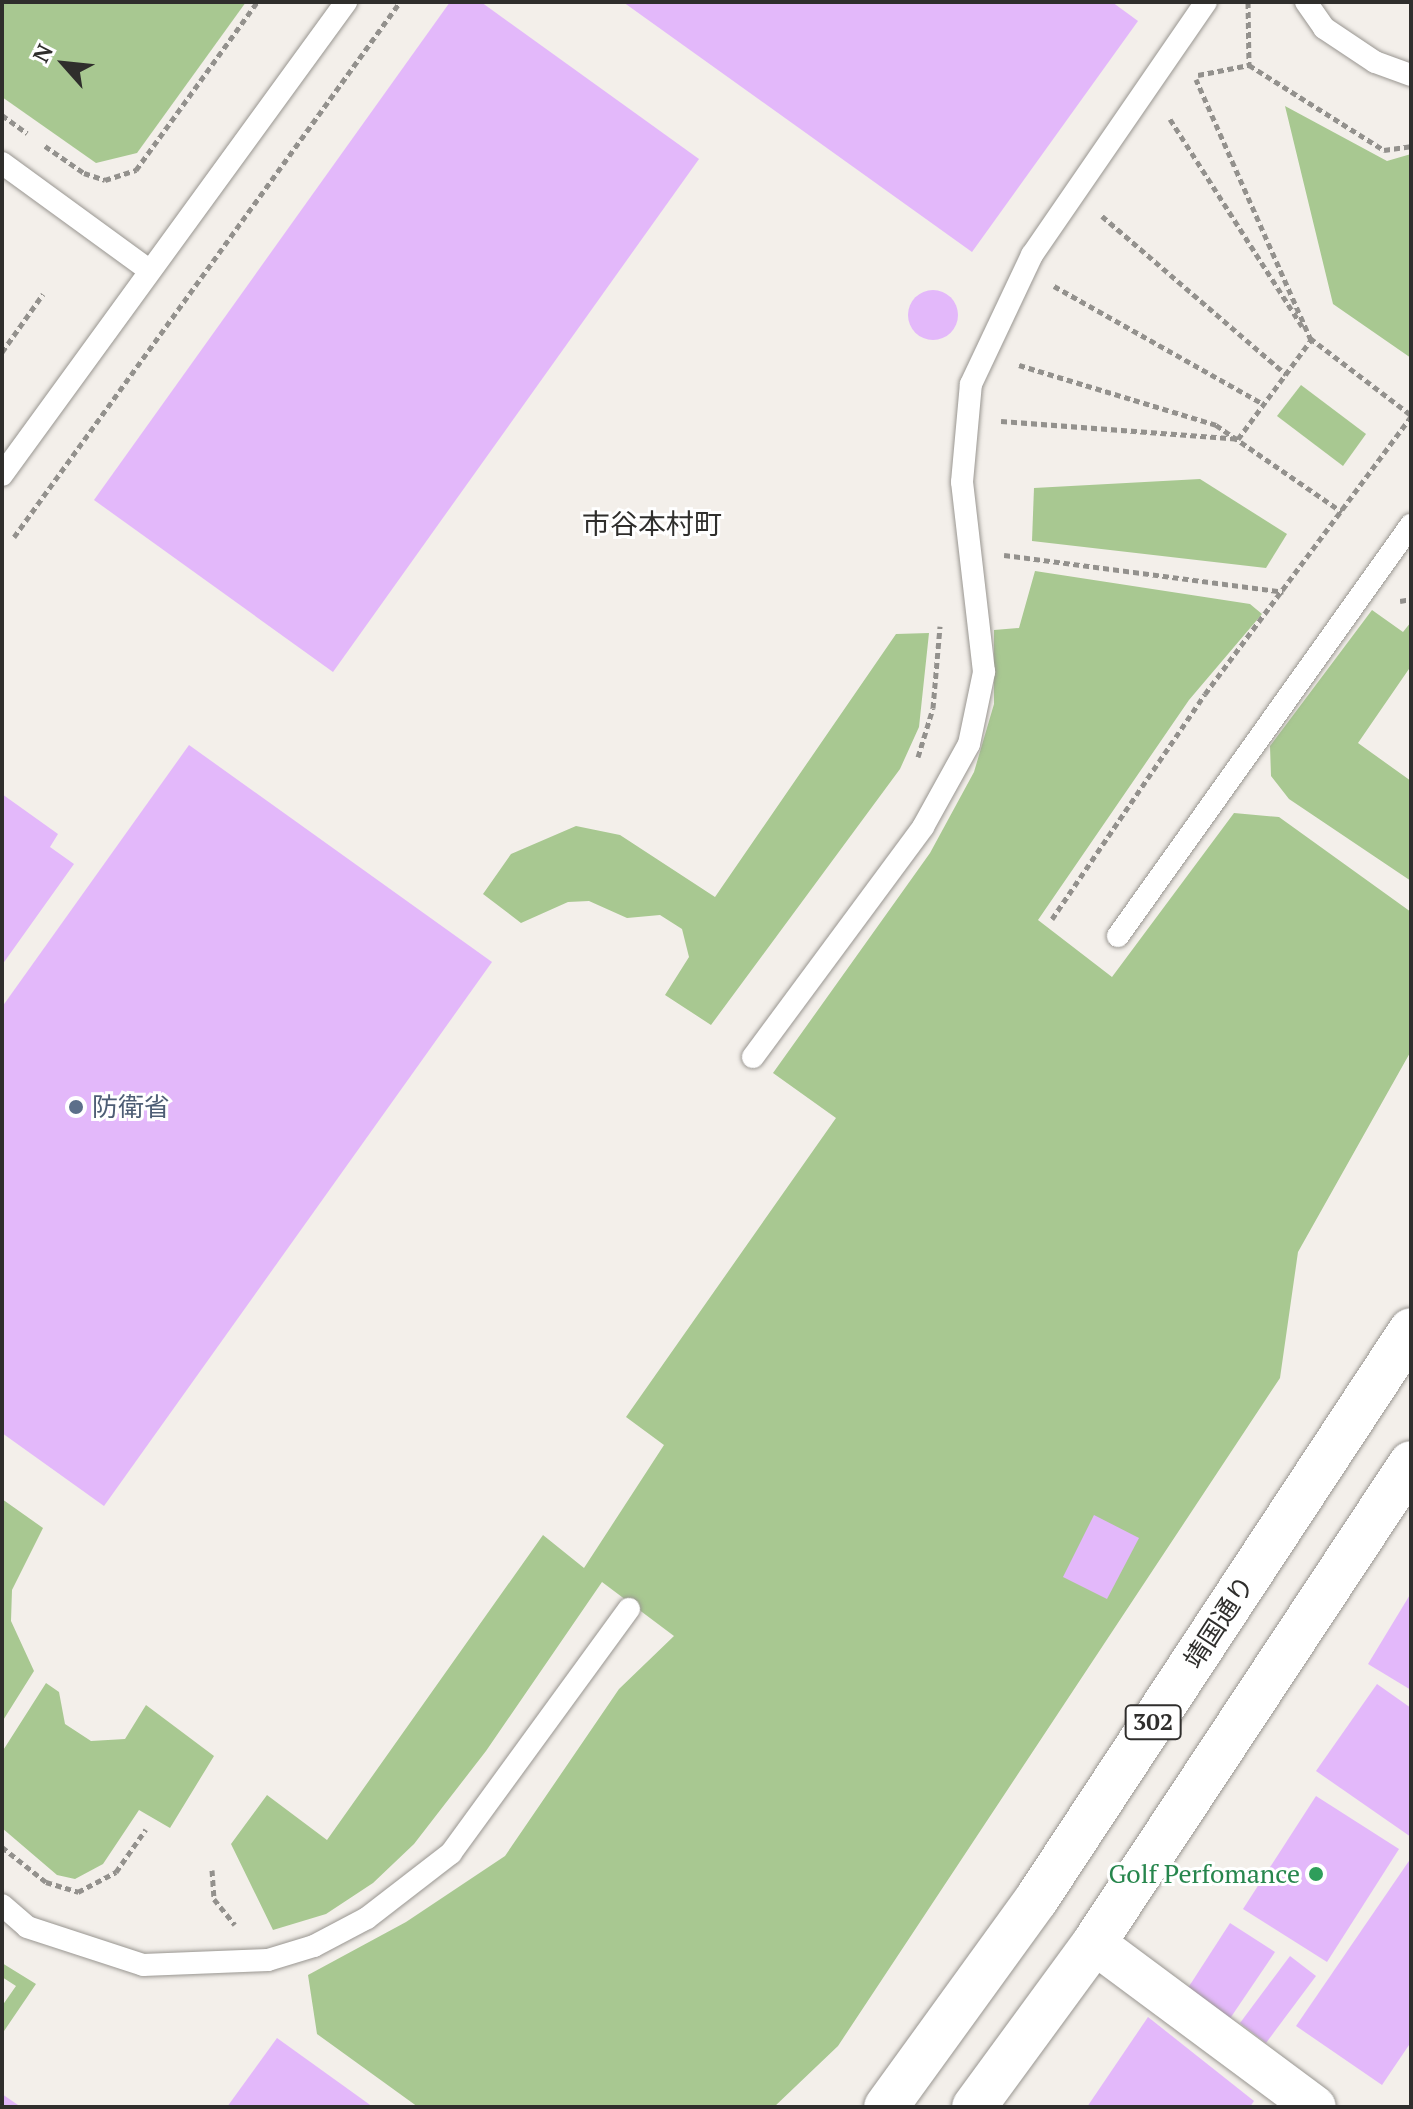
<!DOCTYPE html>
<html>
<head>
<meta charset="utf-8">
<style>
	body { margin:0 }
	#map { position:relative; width:1413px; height:2109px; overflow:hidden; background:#f3efea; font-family:"PT Serif","Noto Sans JP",serif }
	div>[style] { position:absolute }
	.green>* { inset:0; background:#a8c891 }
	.building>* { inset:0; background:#e3b8fa }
	.round { border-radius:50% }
	.path>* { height:5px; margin-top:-2.5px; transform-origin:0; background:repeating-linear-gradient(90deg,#93918d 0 6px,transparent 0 10px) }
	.roads { filter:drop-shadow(0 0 2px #999691) drop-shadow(0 0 2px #999691) }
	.service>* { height:22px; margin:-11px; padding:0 11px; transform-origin:11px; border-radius:11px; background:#fff }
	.minor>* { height:42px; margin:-21px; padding:0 21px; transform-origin:21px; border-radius:21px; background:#fff }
	.primary>* { height:44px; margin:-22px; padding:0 22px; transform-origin:22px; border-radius:22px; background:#fff }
	.dots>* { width:22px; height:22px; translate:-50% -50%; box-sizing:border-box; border:4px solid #fff; border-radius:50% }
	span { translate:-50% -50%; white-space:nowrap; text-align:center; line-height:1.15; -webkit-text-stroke:6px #fff; paint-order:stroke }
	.shield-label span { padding:2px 6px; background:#fff; border:2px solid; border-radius:6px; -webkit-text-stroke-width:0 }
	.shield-label { font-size:24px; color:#2f2e2c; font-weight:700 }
	.service-label { font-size:26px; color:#4e5e75 }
	.left { translate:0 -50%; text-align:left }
	.street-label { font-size:26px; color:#2f2e2c }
	.leisure-label { font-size:26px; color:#27864d }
	.right { translate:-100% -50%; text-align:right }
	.neighbourhood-label { font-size:28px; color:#2f2e2c }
	.frame { position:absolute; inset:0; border:4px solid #2f2e2c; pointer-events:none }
	.north { position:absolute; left:24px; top:24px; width:80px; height:80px; -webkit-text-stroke:6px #fff; paint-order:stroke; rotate:297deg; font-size:22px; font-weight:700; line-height:32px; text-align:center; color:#2f2e2c }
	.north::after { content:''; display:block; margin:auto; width:28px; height:36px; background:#2f2e2c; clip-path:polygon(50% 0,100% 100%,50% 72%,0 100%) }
</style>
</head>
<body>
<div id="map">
	<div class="green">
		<div style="clip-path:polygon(2px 2px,246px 2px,137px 153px,96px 163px,2px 97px)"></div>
		<div style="clip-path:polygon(1285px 106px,1387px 161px,1411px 154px,1411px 358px,1333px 304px)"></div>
		<div style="clip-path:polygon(1301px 385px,1366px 434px,1343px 466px,1277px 416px)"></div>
		<div style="clip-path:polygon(1200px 479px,1287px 534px,1266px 568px,1032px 541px,1034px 488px)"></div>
		<div style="clip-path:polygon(1035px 571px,1250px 604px,1262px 614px,1189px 700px,1038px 920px,1112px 977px,1234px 813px,1279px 817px,1411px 912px,1411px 1051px,1298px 1252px,1280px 1378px,838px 2046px,774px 2107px,418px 2107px,317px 2034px,308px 1975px,406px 1922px,505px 1856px,619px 1689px,674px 1636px,602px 1582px,486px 1751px,414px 1844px,373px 1883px,326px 1914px,273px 1930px,231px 1844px,267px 1795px,327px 1840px,543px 1535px,584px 1568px,664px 1445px,626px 1417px,836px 1118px,773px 1073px,930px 853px,974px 772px,994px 704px,994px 630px,1019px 628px)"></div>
		<div style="clip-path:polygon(1372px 610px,1403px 632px,1411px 622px,1411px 666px,1358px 743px,1411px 781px,1411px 881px,1289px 799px,1271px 776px,1270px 746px)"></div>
		<div style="clip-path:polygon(929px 633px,919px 727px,900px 769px,711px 1025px,665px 995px,689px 957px,682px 929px,660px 915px,627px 918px,589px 901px,568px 902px,521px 923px,483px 894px,511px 854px,576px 826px,620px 835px,715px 897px,896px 634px)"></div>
		<div style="clip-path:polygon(2px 1499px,43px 1528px,12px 1590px,11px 1621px,34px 1671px,2px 1722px)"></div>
		<div style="clip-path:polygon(46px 1683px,59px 1692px,65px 1724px,91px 1741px,125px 1739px,146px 1705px,214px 1756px,170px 1828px,139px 1810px,103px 1864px,75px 1879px,57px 1875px,2px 1828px,2px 1752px)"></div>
		<div style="clip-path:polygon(2px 1963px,36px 1984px,2px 2034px,2px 2006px,16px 1986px,2px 1977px)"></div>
	</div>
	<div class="building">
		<div style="clip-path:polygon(450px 2px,481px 2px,699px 159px,333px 672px,94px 500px)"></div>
		<div style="clip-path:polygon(623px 2px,1112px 2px,1138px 21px,972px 252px)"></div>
		<div class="round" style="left:908px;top:290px;width:50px;height:50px"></div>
		<div style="clip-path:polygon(189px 745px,492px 962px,104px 1506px,2px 1433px,2px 1007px)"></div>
		<div style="clip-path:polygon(2px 794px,58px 834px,50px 847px,74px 864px,2px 965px)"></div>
		<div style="clip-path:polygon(1094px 1515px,1139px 1538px,1107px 1599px,1063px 1577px)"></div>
		<div style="clip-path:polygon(1411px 1593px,1411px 1690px,1368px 1664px)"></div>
		<div style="clip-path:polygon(1377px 1684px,1411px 1708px,1411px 1837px,1316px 1771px)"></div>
		<div style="clip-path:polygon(1316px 1796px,1399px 1849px,1327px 1962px,1243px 1909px)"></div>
		<div style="clip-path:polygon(1411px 1858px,1411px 2042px,1382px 2085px,1296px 2026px)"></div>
		<div style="clip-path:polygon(1230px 1923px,1275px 1952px,1229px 2020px,1186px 1991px)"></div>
		<div style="clip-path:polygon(1290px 1956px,1316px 1976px,1266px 2043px,1240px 2023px)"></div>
		<div style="clip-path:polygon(1148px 2017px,1254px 2101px,1250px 2107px,1087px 2107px)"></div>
		<div style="clip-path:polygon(277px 2038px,373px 2107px,227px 2107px)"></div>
		<div style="clip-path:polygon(2px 2094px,21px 2107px,2px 2107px)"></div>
	</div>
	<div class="path">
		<div style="left:1248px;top:2px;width:63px;rotate:89.1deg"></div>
		<div style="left:1198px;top:75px;width:52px;rotate:-11.1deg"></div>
		<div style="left:1249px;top:65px;width:160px;rotate:32.2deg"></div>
		<div style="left:1384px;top:150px;width:27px;rotate:-8deg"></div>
		<div style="left:2px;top:115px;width:31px;rotate:36deg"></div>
		<div style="left:1170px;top:119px;width:246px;rotate:57.5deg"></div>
		<div style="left:45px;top:146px;width:47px;rotate:34.7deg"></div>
		<div style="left:84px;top:173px;width:22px;rotate:18deg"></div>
		<div style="left:105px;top:180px;width:33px;rotate:-18deg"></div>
		<div style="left:136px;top:170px;width:207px;rotate:-54.2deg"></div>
		<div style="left:1102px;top:216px;width:243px;rotate:40.7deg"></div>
		<div style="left:1054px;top:286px;width:240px;rotate:29.4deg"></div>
		<div style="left:1310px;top:338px;width:127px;rotate:37.3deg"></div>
		<div style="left:2px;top:352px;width:71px;rotate:-54.7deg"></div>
		<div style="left:1019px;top:365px;width:206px;rotate:16.9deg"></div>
		<div style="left:1216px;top:425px;width:153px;rotate:34.6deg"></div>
		<div style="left:1001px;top:421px;width:238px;rotate:4.3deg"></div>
		<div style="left:1238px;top:439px;width:123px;rotate:-53.6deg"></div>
		<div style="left:1311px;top:340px;width:285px;rotate:-113.8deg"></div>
		<div style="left:14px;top:537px;width:660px;rotate:-54.19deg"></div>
		<div style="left:1004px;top:555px;width:282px;rotate:7.5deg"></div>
		<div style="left:1400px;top:601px;width:11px;rotate:-10deg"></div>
		<div style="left:918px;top:757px;width:51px;rotate:-73deg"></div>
		<div style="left:933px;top:708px;width:82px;rotate:-85.1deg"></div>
		<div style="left:1052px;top:919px;width:272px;rotate:-55.8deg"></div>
		<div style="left:1205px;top:694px;width:345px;rotate:-53.4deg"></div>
		<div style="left:2px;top:1847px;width:56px;rotate:38.5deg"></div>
		<div style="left:46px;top:1882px;width:34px;rotate:17deg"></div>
		<div style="left:78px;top:1892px;width:43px;rotate:-27.8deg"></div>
		<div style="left:116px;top:1872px;width:52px;rotate:-55.1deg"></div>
		<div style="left:212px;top:1870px;width:29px;rotate:86deg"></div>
		<div style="left:214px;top:1899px;width:33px;rotate:51deg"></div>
	</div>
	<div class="roads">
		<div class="service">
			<div style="left:1306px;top:2px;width:32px;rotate:55deg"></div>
			<div style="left:1324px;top:28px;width:61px;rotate:33.7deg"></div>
			<div style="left:1375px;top:62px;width:38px;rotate:20deg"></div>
			<div style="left:2px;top:163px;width:182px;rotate:36.1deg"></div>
			<div style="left:2px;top:475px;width:585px;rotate:-53.97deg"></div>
			<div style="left:1118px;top:936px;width:505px;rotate:-54.52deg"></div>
			<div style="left:753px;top:1057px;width:286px;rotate:-53.5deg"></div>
			<div style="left:923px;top:827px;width:95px;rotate:-61deg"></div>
			<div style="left:969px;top:744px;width:74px;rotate:-78.2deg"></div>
			<div style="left:984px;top:672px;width:191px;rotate:-96.6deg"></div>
			<div style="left:962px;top:482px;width:98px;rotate:-84.8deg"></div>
			<div style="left:971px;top:384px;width:143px;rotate:-64.7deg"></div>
			<div style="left:1032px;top:255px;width:307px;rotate:-55.5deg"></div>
			<div style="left:2px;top:1905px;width:33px;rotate:41deg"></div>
			<div style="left:27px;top:1927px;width:122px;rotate:18.1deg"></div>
			<div style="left:143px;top:1965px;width:125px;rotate:-2.3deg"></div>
			<div style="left:268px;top:1960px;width:48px;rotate:-16.9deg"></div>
			<div style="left:314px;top:1946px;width:60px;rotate:-27.8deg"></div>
			<div style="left:367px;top:1918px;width:106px;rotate:-37.7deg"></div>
			<div style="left:451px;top:1853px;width:302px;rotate:-53.9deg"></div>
		</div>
		<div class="minor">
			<div style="left:1094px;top:1943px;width:275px;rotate:36.6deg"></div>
		</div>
		<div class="primary">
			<div style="left:886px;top:2107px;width:256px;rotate:-54.1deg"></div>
			<div style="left:1036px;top:1900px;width:682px;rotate:-56.66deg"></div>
			<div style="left:974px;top:2107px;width:203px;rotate:-53.8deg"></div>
			<div style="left:1094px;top:1943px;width:575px;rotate:-56.56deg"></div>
		</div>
	</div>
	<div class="dots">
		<div style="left:76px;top:1107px;background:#5c6f8a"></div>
		<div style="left:1316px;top:1874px;background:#2e9e5b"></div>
	</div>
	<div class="shield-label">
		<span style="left:1153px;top:1722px">302</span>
	</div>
	<div class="service-label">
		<span class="left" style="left:92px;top:1107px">防衛省</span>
	</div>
	<div class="street-label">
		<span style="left:1219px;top:1622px;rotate:-57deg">靖国通り</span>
	</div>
	<div class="leisure-label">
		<span class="right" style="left:1300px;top:1874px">Golf Perfomance</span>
	</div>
	<div class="neighbourhood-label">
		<span style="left:652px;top:524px">市谷本村町</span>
	</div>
	<div class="frame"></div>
	<div class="north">N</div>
</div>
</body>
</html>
